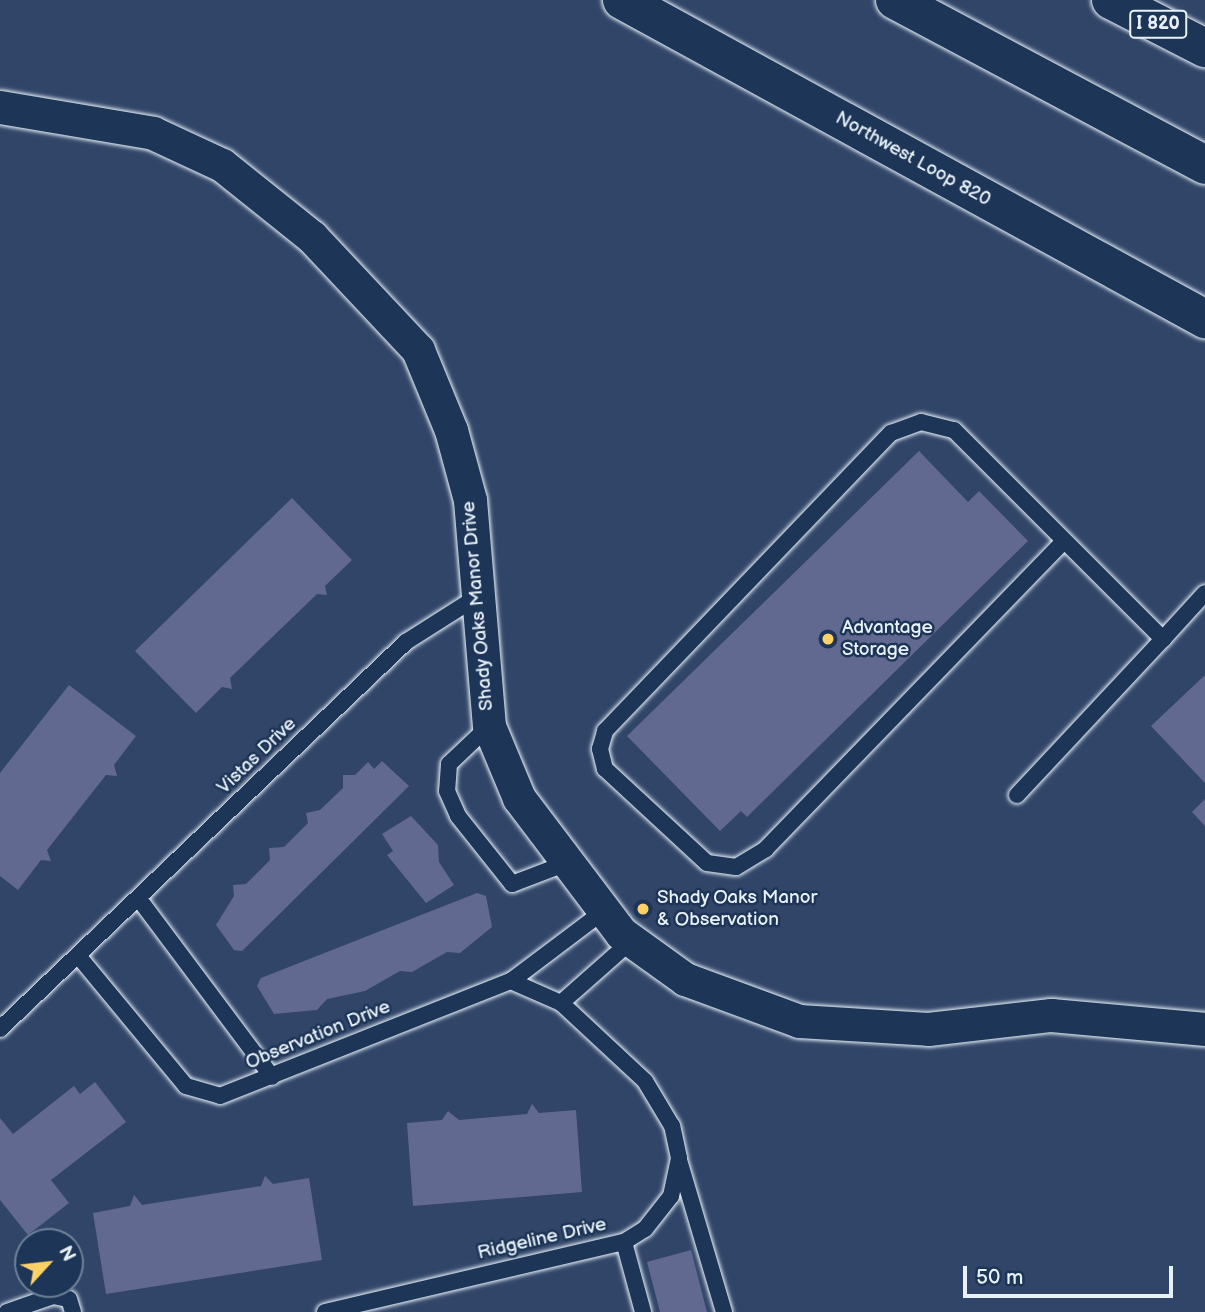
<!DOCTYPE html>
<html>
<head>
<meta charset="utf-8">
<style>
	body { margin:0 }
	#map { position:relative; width:1205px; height:1312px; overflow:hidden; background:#314568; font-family:"Balsamiq Sans",sans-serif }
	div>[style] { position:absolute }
	.building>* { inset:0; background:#616990 }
	.roads { filter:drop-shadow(0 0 2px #e8f1f8) drop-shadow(0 0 2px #e8f1f8) }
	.lane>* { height:16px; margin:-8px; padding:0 8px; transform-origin:8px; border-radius:8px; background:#1d3557 }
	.street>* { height:33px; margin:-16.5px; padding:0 16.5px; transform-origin:16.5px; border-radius:16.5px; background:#1d3557 }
	.secondary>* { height:38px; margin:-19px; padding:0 19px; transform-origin:19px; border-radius:19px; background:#1d3557 }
	.highway>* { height:38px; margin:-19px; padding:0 19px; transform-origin:19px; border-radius:19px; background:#1d3557 }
	.dots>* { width:19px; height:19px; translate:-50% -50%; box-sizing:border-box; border:4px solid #1d3557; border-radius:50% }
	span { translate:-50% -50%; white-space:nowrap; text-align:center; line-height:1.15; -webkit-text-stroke:5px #1d3557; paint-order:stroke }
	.shield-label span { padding:2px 5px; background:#1d3557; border:2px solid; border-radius:5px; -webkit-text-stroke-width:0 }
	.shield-label { font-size:18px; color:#e8f1f8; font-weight:700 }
	.street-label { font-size:19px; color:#e8f1f8 }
	.poi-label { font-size:19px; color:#e8f1f8 }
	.left { translate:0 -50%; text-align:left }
	.north { position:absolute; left:14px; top:1228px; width:70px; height:70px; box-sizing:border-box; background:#1d3557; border:2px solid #6e8097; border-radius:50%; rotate:63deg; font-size:19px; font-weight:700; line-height:28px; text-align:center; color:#e8f1f8 }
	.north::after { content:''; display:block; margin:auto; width:24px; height:32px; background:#ffd166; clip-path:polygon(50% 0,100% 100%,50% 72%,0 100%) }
	.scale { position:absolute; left:963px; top:1266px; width:210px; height:32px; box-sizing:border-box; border:4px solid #e8f1f8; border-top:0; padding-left:9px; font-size:21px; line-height:24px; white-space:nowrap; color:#e8f1f8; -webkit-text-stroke:5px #1d3557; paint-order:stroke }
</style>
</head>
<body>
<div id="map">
	<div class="building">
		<div style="clip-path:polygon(919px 451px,968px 502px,979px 491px,1028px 541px,747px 817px,741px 811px,720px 831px,627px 736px)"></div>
		<div style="clip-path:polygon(292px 498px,352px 560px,325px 586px,327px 595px,317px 594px,230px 678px,232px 689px,222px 687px,196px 713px,135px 651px)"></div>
		<div style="clip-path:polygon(1205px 675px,1205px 783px,1151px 726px)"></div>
		<div style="clip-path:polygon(69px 685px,136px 736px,114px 765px,117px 776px,106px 775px,47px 850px,51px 861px,41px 860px,18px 890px,0 876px,0 773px)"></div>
		<div style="clip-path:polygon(382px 761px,409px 786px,242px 951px,234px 950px,216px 925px,234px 896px,233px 885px,246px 884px,270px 860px,269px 848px,284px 847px,308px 823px,306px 813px,320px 810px,343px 788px,343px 775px,355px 775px,368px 762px,374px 769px)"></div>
		<div style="clip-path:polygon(1205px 799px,1205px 826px,1192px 812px)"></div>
		<div style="clip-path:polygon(411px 816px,438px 845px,439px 862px,454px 885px,426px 903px,387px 855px,393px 851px,382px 834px)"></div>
		<div style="clip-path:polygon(477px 893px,486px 896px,492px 927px,460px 953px,447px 952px,412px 972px,400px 971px,365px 991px,327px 999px,317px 1010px,274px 1014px,257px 986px,261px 978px)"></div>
		<div style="clip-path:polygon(95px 1082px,126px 1122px,51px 1180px,69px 1203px,28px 1235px,0 1200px,0 1118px,13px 1134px,74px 1086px,80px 1094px)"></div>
		<div style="clip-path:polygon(532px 1104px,539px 1113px,576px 1110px,582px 1192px,413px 1206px,407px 1123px,442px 1120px,448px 1111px,459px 1120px,527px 1114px)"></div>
		<div style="clip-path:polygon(265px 1176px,273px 1184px,309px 1178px,322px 1260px,106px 1294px,93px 1213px,130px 1206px,134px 1195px,142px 1205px,261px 1186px)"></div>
		<div style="clip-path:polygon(691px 1250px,707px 1312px,660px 1312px,647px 1262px)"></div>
	</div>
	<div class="roads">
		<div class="lane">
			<div style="left:1064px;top:541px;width:429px;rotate:134.1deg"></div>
			<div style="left:766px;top:849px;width:35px;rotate:149deg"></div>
			<div style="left:736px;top:867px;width:29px;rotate:-172deg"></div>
			<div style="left:707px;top:863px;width:139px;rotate:-137.3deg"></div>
			<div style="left:605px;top:769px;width:21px;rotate:-104deg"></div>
			<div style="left:600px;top:749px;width:19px;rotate:-74deg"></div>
			<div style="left:605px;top:731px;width:413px;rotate:-46.2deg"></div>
			<div style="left:891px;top:433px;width:32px;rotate:-20deg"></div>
			<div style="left:921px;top:422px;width:34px;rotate:14deg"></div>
			<div style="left:954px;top:430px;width:296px;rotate:45deg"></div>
			<div style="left:1163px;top:639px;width:62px;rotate:-47.6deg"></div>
			<div style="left:489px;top:726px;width:55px;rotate:136.5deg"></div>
			<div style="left:449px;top:764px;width:27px;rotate:94deg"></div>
			<div style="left:447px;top:791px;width:27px;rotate:66deg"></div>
			<div style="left:458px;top:816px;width:87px;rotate:51.5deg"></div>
			<div style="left:512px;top:884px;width:56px;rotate:-21deg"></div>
			<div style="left:1017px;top:795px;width:214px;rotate:-46.9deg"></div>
			<div style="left:139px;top:899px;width:222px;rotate:53.2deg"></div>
			<div style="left:80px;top:958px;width:166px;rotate:50.4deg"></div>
			<div style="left:186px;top:1086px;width:35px;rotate:16deg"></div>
			<div style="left:220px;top:1096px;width:313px;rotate:-21.6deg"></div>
			<div style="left:511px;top:981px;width:116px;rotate:-37deg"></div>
			<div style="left:561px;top:1003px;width:94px;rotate:-41.5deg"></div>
			<div style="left:0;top:1029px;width:561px;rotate:-43.63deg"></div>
			<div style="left:406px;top:642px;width:82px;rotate:-32.5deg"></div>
			<div style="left:679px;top:1160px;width:159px;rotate:73.5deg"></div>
			<div style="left:624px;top:1242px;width:73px;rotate:74.8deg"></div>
			<div style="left:7px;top:1312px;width:49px;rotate:-19.2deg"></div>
			<div style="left:53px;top:1296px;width:16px;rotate:11deg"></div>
			<div style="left:69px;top:1299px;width:14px;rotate:73deg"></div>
			<div style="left:325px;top:1312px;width:307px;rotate:-13.2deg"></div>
			<div style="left:624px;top:1242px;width:25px;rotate:-32deg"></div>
			<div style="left:645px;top:1229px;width:42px;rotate:-51.8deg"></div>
			<div style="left:671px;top:1196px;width:39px;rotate:-78deg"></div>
			<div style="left:679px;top:1158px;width:33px;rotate:-102deg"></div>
			<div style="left:672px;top:1126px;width:52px;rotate:-121deg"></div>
			<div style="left:645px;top:1081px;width:115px;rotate:-137.1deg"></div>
			<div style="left:561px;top:1003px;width:55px;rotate:-156.3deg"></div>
		</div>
		<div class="street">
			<div style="left:0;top:107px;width:155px;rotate:9.6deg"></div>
			<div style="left:153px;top:133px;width:76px;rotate:24.9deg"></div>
			<div style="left:222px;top:165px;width:115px;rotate:38.7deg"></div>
			<div style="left:312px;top:237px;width:155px;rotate:46.8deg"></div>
			<div style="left:418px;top:350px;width:87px;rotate:67.6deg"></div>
			<div style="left:451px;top:430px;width:73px;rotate:74.8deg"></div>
			<div style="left:470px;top:500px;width:227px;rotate:85.2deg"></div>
			<div style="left:489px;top:726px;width:78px;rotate:67.4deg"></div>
			<div style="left:519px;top:798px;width:169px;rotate:52.9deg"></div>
			<div style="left:621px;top:933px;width:79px;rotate:35.7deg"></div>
			<div style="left:685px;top:979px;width:121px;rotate:20.2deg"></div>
			<div style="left:799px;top:1021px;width:129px;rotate:3.5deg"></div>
			<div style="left:928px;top:1029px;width:124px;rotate:-6.5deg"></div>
			<div style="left:1051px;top:1015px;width:155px;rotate:5.2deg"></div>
		</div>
		<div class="secondary">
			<div style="left:622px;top:0;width:665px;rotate:28.69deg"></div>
		</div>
		<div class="highway">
			<div style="left:895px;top:0;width:351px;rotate:28deg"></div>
			<div style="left:1111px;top:0;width:106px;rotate:27.1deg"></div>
		</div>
	</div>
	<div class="dots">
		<div style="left:828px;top:639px;background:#ffd166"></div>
		<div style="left:643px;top:909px;background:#ffd166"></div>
	</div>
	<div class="shield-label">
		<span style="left:1158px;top:24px">I 820</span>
	</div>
	<div class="street-label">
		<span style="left:913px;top:159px;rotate:29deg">Northwest Loop 820</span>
		<span style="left:478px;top:606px;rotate:-95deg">Shady Oaks Manor Drive</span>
		<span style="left:257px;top:756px;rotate:-44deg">Vistas Drive</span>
		<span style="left:318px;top:1035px;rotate:-22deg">Observation Drive</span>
		<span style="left:542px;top:1239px;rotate:-13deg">Ridgeline Drive</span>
	</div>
	<div class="poi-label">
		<span class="left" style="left:842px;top:639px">Advantage<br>Storage</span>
		<span class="left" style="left:657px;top:909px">Shady Oaks Manor<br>&amp; Observation</span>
	</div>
	<div class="north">N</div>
	<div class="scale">50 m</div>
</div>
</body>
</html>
